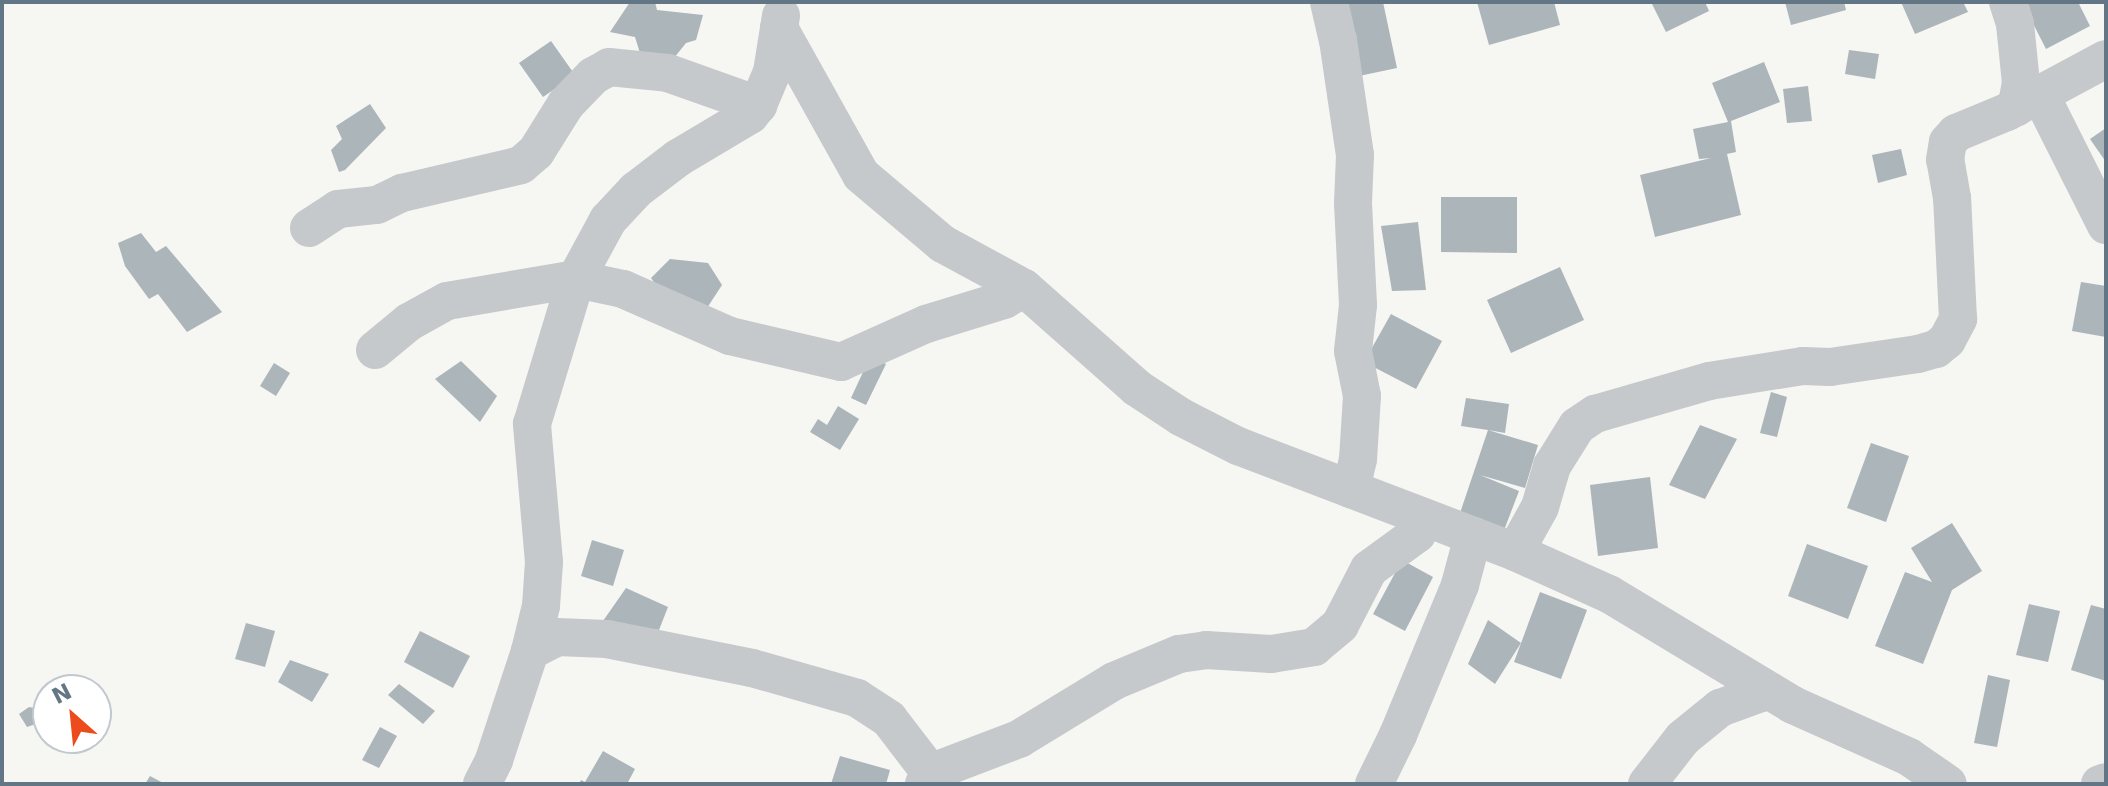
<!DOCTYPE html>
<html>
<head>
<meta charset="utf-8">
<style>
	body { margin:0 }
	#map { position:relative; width:2108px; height:786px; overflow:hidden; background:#f6f6f2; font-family:"DejaVu Sans",sans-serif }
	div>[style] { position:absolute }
	.building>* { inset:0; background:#acb5ba }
	.minor>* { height:38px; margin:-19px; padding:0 19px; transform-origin:19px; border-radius:19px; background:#c5c9cc }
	span { translate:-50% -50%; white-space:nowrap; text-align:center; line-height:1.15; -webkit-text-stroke:8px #fff; paint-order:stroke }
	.frame { position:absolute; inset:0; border:4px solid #637685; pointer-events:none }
	.north { position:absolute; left:32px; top:674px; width:80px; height:80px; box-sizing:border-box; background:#fff; border:2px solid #c1c8ce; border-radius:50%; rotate:333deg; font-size:22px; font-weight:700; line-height:32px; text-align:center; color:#637685 }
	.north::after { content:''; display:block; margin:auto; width:28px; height:36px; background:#ec4c1c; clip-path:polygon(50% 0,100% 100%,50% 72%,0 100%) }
</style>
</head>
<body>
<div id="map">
	<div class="building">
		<div style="clip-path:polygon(630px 2px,655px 2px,657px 10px,703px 15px,696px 40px,686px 43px,674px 58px,640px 53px,635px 37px,610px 32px)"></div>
		<div style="clip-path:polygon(1343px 2px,1383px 2px,1397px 68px,1359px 76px)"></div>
		<div style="clip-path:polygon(1477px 2px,1554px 2px,1560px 25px,1489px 45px)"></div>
		<div style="clip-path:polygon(1651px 2px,1705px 2px,1709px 11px,1666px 32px)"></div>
		<div style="clip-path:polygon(1785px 2px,1844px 2px,1846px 10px,1791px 25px)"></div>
		<div style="clip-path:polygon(1901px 2px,1963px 2px,1968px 12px,1915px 34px)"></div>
		<div style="clip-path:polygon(2022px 2px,2078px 2px,2090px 26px,2046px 49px)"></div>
		<div style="clip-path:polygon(551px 41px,575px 75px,543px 97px,519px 63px)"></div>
		<div style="clip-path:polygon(1849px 50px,1879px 54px,1875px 79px,1845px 74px)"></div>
		<div style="clip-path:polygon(1764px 62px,1780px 102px,1731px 121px,1736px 152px,1727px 154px,1741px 215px,1655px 237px,1640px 175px,1711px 158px,1699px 159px,1693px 129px,1728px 122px,1712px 83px)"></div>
		<div style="clip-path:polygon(1808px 86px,1812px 121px,1787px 123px,1783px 89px)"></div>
		<div style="clip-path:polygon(370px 104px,386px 128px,345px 170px,339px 172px,331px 150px,342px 139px,336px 126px)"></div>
		<div style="clip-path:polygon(2106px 128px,2106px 162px,2090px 139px)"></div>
		<div style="clip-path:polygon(1901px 149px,1907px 175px,1878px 183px,1872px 155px)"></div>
		<div style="clip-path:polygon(1441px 197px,1517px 197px,1517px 253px,1441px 252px)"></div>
		<div style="clip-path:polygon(1418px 222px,1426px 290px,1392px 291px,1381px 226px)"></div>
		<div style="clip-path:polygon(141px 233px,156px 252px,166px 246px,222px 312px,187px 332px,158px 294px,149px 299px,125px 266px,118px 243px)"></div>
		<div style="clip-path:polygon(670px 259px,708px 263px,722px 285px,707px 308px,663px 295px,651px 278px)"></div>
		<div style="clip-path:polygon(1560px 267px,1584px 320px,1511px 353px,1487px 300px)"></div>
		<div style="clip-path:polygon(2081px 282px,2106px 286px,2106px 337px,2072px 331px)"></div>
		<div style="clip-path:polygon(1391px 314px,1442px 341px,1416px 389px,1364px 362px)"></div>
		<div style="clip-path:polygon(870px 357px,886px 364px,866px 405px,851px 398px)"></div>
		<div style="clip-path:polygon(461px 361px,497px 396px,480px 422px,435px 379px)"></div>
		<div style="clip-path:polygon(274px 363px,290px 373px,276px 396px,260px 386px)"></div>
		<div style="clip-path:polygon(1771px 392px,1787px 397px,1777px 437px,1760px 433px)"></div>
		<div style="clip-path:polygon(1466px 398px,1509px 404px,1505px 433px,1488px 430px,1538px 445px,1525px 488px,1480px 475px,1519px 491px,1503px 533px,1459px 516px,1488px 430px,1461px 426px)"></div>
		<div style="clip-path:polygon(838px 406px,859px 419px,840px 450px,810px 432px,818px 419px,827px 425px)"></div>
		<div style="clip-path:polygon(1700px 425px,1737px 439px,1705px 499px,1669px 485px)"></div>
		<div style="clip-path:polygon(1871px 443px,1909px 456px,1886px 522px,1847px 508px)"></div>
		<div style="clip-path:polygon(1650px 477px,1658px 548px,1598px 556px,1590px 485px)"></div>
		<div style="clip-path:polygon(1952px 523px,1982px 571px,1952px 590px,1923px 664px,1875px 646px,1905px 572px,1932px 582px,1911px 548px)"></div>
		<div style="clip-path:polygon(592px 540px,624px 550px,613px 586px,581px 576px)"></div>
		<div style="clip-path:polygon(1807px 544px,1868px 566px,1848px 619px,1788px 596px)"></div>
		<div style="clip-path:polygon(1402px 560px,1433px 577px,1405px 631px,1373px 614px)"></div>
		<div style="clip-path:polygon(626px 588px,668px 607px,659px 630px,603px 621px)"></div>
		<div style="clip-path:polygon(1540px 592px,1587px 610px,1561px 679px,1514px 662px)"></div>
		<div style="clip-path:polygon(2029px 604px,2060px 611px,2048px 662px,2016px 655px)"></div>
		<div style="clip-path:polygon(2091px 605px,2106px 609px,2106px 681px,2071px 670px)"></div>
		<div style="clip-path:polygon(1488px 620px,1521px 643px,1495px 684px,1468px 664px)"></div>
		<div style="clip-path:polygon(246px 623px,275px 631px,265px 667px,235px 659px)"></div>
		<div style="clip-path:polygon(420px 631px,470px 656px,453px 688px,404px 662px)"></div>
		<div style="clip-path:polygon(290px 660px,329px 674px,312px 702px,278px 682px)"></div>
		<div style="clip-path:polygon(1988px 675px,2010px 680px,1997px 747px,1974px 743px)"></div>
		<div style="clip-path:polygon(399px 684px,435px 711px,423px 724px,388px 695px)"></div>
		<div style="clip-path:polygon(29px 707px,40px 709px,47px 720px,27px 727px,19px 714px)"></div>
		<div style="clip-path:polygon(380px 727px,397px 736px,379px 768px,362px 760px)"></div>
		<div style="clip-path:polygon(603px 751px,635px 769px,627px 784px,579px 784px,581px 780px,585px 782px)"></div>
		<div style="clip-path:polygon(840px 756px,890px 770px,886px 784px,831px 784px)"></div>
		<div style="clip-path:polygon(150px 776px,165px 784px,145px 784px)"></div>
	</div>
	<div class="minor">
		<div style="left:1329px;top:2px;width:39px;rotate:77deg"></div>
		<div style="left:1338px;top:40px;width:116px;rotate:81.6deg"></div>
		<div style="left:1355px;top:155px;width:48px;rotate:92.4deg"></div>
		<div style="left:1353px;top:203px;width:102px;rotate:87.2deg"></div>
		<div style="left:1358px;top:305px;width:46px;rotate:96.2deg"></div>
		<div style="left:1353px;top:351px;width:46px;rotate:78.7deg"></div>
		<div style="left:1362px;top:396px;width:63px;rotate:93.6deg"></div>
		<div style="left:1358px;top:459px;width:31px;rotate:103deg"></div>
		<div style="left:2008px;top:2px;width:23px;rotate:72deg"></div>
		<div style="left:2015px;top:24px;width:59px;rotate:84.2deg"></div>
		<div style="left:2021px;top:83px;width:25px;rotate:101deg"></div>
		<div style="left:779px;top:28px;width:168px;rotate:60.8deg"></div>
		<div style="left:861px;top:175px;width:107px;rotate:40.1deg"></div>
		<div style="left:943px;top:244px;width:92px;rotate:28.5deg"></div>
		<div style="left:1024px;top:288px;width:151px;rotate:41.5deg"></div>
		<div style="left:1137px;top:388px;width:53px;rotate:33.4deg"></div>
		<div style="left:1181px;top:417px;width:64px;rotate:27deg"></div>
		<div style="left:1238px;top:446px;width:297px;rotate:20.9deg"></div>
		<div style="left:1515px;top:552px;width:103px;rotate:24.1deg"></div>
		<div style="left:1609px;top:594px;width:215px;rotate:31.1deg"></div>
		<div style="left:1793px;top:705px;width:127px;rotate:24.1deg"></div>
		<div style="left:1909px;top:757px;width:47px;rotate:34.7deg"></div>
		<div style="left:2040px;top:94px;width:147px;rotate:63.3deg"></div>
		<div style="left:309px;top:228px;width:35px;rotate:-33deg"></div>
		<div style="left:338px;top:209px;width:39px;rotate:-6deg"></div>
		<div style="left:377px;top:205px;width:28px;rotate:-26deg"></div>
		<div style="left:402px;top:193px;width:122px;rotate:-13.2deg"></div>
		<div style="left:521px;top:165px;width:20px;rotate:-41deg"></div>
		<div style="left:536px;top:152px;width:57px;rotate:-58deg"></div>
		<div style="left:566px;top:104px;width:39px;rotate:-46deg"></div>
		<div style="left:593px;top:76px;width:18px;rotate:-29deg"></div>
		<div style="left:609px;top:67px;width:59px;rotate:5.8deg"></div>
		<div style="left:668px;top:73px;width:96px;rotate:19.6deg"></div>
		<div style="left:375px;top:350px;width:44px;rotate:-39.5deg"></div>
		<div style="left:409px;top:322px;width:43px;rotate:-28.9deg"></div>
		<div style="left:447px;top:301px;width:131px;rotate:-9.7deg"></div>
		<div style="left:576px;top:279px;width:48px;rotate:12deg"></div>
		<div style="left:623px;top:289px;width:117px;rotate:23.7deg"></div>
		<div style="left:730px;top:336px;width:114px;rotate:13.2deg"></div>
		<div style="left:841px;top:362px;width:93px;rotate:-24.1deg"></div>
		<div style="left:926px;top:324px;width:82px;rotate:-17.1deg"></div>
		<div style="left:1004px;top:300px;width:23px;rotate:-31deg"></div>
		<div style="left:1515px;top:552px;width:51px;rotate:-60.9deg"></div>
		<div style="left:1540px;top:507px;width:43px;rotate:-73.7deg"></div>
		<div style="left:1552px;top:466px;width:47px;rotate:-58deg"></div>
		<div style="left:1577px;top:426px;width:22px;rotate:-34deg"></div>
		<div style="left:1595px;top:414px;width:119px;rotate:-16.1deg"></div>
		<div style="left:1709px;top:381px;width:95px;rotate:-9.1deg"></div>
		<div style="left:1803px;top:366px;width:27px;rotate:2deg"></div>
		<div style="left:1830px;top:367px;width:89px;rotate:-8.4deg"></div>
		<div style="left:1918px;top:354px;width:19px;rotate:-16deg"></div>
		<div style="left:1936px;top:349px;width:14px;rotate:-39deg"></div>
		<div style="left:1947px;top:340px;width:24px;rotate:-62deg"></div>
		<div style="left:1958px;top:319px;width:121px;rotate:-92.8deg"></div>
		<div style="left:1952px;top:198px;width:39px;rotate:-100deg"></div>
		<div style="left:1945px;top:160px;width:18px;rotate:-81deg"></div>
		<div style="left:1948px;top:142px;width:12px;rotate:-48deg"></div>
		<div style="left:1956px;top:133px;width:55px;rotate:-22.4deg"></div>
		<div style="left:2007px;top:112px;width:112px;rotate:-28.2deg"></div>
		<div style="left:530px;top:651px;width:30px;rotate:-27deg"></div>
		<div style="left:557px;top:637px;width:50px;rotate:2.3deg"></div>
		<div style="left:607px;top:639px;width:148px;rotate:11.3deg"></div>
		<div style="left:752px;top:668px;width:109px;rotate:15.9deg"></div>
		<div style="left:857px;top:698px;width:38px;rotate:33deg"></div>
		<div style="left:889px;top:719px;width:71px;rotate:52.5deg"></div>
		<div style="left:482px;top:784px;width:27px;rotate:-63deg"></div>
		<div style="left:494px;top:760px;width:115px;rotate:-71.7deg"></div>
		<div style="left:530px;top:651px;width:46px;rotate:-76.3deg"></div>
		<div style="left:541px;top:606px;width:44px;rotate:-86.1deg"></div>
		<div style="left:544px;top:562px;width:139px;rotate:-95deg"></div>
		<div style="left:532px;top:424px;width:152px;rotate:-73.1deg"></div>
		<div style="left:576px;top:279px;width:67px;rotate:-61.5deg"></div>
		<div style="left:608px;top:220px;width:41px;rotate:-47deg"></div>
		<div style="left:636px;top:190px;width:53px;rotate:-37.3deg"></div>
		<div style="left:678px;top:158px;width:84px;rotate:-30.8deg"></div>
		<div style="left:750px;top:115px;width:13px;rotate:-51deg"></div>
		<div style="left:758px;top:105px;width:36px;rotate:-67deg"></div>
		<div style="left:772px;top:72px;width:57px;rotate:-80.9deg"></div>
		<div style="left:924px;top:784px;width:22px;rotate:-43deg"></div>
		<div style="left:940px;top:769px;width:85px;rotate:-20.8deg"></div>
		<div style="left:1019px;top:739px;width:111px;rotate:-31.4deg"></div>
		<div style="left:1114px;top:681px;width:70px;rotate:-22.6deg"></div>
		<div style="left:1179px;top:654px;width:27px;rotate:-8deg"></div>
		<div style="left:1206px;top:650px;width:65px;rotate:3.5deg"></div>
		<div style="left:1271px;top:654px;width:44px;rotate:-9.2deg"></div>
		<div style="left:1314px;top:647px;width:34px;rotate:-40deg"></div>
		<div style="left:1340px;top:625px;width:63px;rotate:-62.6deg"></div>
		<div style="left:1369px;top:569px;width:59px;rotate:-36.1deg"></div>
		<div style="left:1417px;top:534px;width:18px;rotate:-71deg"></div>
		<div style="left:1374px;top:784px;width:55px;rotate:-63.9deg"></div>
		<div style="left:1398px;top:735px;width:162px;rotate:-67.5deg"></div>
		<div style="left:1460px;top:585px;width:51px;rotate:-75.1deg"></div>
		<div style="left:1647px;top:784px;width:58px;rotate:-52deg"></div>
		<div style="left:1683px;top:738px;width:48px;rotate:-39deg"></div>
		<div style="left:1720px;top:708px;width:44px;rotate:-20.1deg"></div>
		<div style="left:1761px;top:693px;width:6px;rotate:-81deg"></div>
		<div style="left:2100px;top:784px;width:6px;rotate:-18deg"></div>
	</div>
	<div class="frame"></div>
	<div class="north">N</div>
</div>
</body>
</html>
